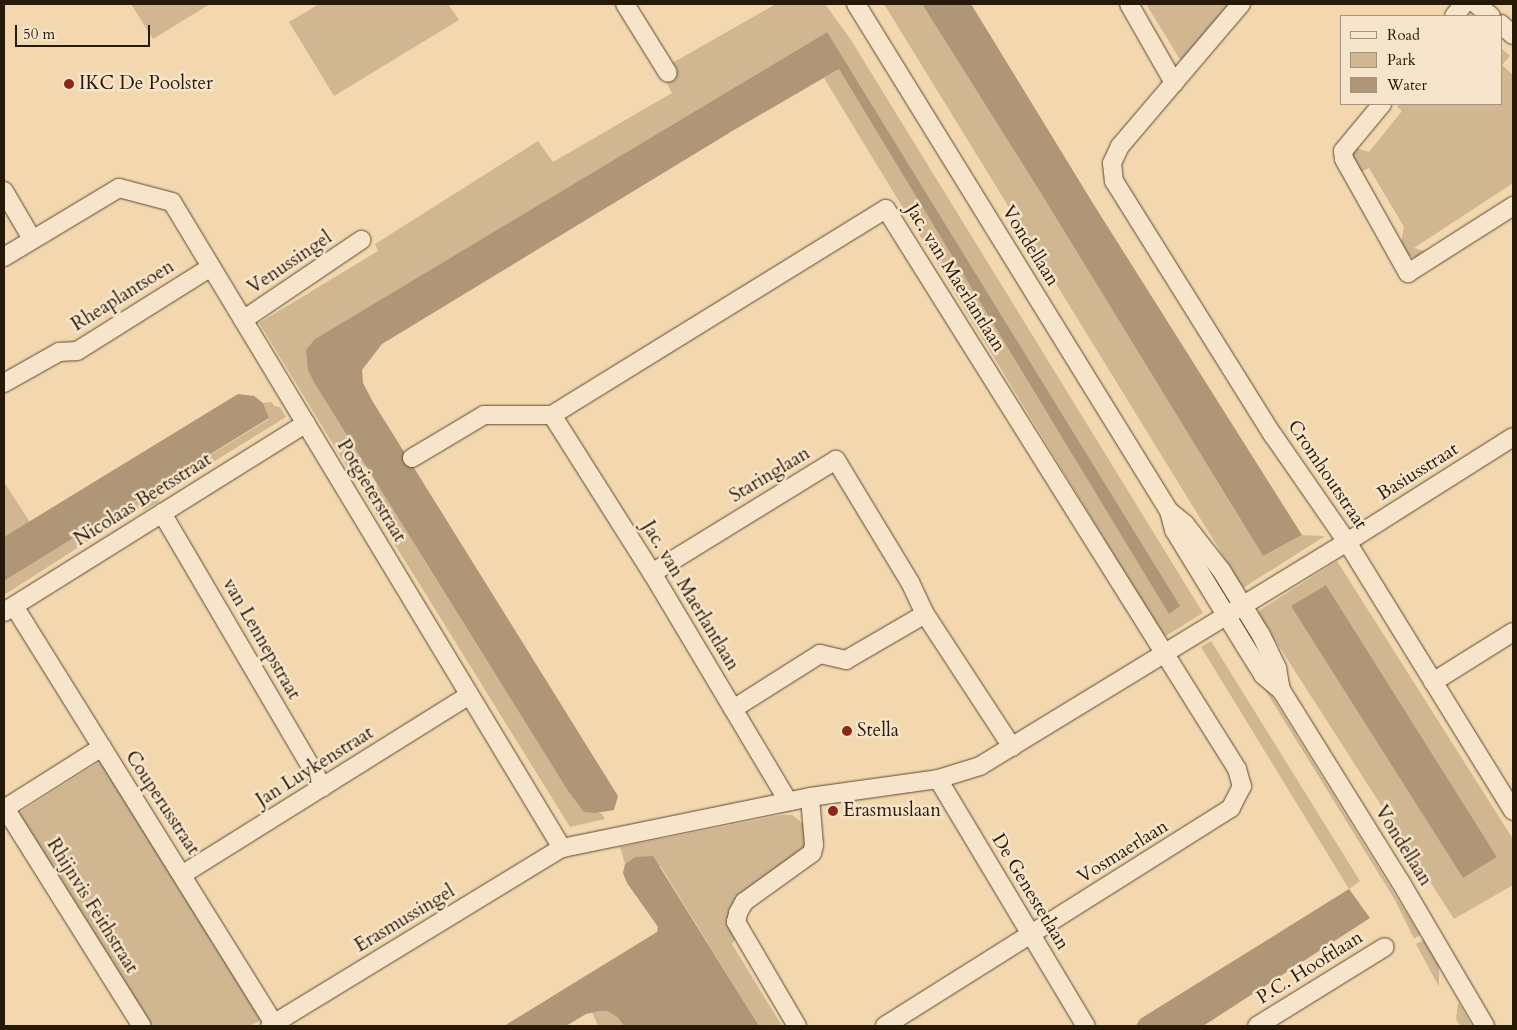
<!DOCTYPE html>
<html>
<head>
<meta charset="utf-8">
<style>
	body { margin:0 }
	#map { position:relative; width:1517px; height:1030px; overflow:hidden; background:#f3d7af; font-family:Cardo,serif }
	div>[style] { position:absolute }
	.green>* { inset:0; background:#d0b792 }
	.water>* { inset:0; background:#ae9676 }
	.roads { filter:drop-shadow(0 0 1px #5a4831) drop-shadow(0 0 1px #5a4831) }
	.minor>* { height:18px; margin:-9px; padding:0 9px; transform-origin:9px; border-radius:9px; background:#f7e5cb }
	.dots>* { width:14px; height:14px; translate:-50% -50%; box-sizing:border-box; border:2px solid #f7e5cb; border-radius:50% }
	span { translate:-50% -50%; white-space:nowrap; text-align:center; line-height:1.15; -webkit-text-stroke:5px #f7e5cb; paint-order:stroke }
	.poi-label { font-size:19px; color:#271907 }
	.left { translate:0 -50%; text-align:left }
	.street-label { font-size:19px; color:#271907 }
	.frame { position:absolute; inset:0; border:5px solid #271907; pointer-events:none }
	.legend { position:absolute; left:1340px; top:15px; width:162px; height:90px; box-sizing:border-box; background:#f7e5cb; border:1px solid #a4937d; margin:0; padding:6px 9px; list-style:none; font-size:15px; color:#271907 }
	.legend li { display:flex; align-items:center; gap:10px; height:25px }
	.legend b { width:25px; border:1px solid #a4937d }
	.scale { position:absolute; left:15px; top:25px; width:135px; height:22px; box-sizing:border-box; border:2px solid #271907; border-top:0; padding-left:6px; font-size:15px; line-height:18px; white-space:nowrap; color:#271907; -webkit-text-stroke:4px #f7e5cb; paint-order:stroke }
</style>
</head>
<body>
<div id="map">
	<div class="green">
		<div style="clip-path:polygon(131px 4px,210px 4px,153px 39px)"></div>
		<div style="clip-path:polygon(319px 4px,448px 4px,459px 20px,334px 96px,289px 22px)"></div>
		<div style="clip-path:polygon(776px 4px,825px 4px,851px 40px,1203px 613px,1164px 637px,824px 78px,839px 69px,827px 32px,315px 339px,315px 384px,366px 466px,352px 475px,259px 323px,378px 251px,375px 244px,538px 141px,553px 162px,672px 93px,660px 70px)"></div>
		<div style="clip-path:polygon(884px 4px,922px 4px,1042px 195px,1263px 556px,1302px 535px,1325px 536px,1243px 588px)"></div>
		<div style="clip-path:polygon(1146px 4px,1229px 4px,1181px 61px)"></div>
		<div style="clip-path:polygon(1501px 48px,1510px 56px,1502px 65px,1513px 75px,1513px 183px,1414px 248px,1428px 252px,1417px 258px,1406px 255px,1400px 247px,1404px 227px,1369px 168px,1359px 173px,1350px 159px,1353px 147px,1369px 152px,1402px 111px,1397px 107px,1399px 104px,1501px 104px)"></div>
		<div style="clip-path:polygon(272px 402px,274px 406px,280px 407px,286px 417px,160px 495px,159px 502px,144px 510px,140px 508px,4px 595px,4px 581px,269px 419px,263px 403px)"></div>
		<div style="clip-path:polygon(4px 482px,30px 522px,4px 537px)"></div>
		<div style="clip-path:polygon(377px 484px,568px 791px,584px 811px,601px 813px,605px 819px,570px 827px,363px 493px)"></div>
		<div style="clip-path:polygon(evenodd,1337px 561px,1513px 839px,1513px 885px,1454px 919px,1257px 612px,1337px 561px,1326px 585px,1497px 857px,1463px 878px,1292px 606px,1326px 585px)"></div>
		<div style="clip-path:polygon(1211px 641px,1360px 881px,1349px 889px,1201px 647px)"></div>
		<div style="clip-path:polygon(1245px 653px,1420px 935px,1414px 939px,1395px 900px,1243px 654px)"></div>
		<div style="clip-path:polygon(102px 760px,261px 1020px,250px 1026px,152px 1026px,19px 813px)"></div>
		<div style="clip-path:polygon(781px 815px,792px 815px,805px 825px,806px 851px,754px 883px,756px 887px,736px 900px,729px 914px,729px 922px,736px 938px,732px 944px,782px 1026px,759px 1026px,661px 867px,635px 857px,625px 864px,620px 847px)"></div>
		<div style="clip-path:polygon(1424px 940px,1439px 967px,1439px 987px,1416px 944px)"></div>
		<div style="clip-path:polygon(1458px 1003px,1459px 1003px,1472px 1026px,1460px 1026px,1456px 1019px)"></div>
		<div style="clip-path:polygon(599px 1011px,607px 1011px,617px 1017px,624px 1026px,598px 1026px,592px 1012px)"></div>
	</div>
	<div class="water">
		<div style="clip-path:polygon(922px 4px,971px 4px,1094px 205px,1302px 535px,1263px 556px,1042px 195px)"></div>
		<div style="clip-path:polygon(827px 32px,1180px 606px,1169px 614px,839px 69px,734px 130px,382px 344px,362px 370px,363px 383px,373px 402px,618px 796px,614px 810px,595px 813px,584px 812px,568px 791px,315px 384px,308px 370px,306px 350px,315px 339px)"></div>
		<div style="clip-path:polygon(238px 394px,254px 396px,263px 403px,269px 418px,4px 581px,4px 537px)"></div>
		<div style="clip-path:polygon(1326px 585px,1497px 857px,1463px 878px,1291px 606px)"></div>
		<div style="clip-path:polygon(653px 856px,759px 1026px,624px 1026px,617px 1017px,607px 1011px,599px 1011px,586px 1014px,566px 1026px,504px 1026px,657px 932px,658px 927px,627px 883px,623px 873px,625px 864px,635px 857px)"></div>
		<div style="clip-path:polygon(1349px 889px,1370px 918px,1203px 1026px,1136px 1026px,1140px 1019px)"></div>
	</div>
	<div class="roads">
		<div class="minor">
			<div style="left:625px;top:4px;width:81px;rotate:58.1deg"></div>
			<div style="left:856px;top:4px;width:596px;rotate:58.31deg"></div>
			<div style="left:1169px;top:511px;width:20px;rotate:75deg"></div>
			<div style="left:1174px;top:530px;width:136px;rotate:58.5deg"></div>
			<div style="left:1245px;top:646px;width:34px;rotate:58deg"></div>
			<div style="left:1263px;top:675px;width:23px;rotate:40deg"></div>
			<div style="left:1281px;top:690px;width:225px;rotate:58.1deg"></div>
			<div style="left:1400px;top:881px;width:168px;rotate:59.6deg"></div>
			<div style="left:1129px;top:4px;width:91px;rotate:60.3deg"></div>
			<div style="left:1241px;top:4px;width:187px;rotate:130.4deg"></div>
			<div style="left:1120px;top:146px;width:19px;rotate:115deg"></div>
			<div style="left:1112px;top:163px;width:18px;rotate:84deg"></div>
			<div style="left:1114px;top:181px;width:300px;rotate:58deg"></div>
			<div style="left:1273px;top:435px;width:130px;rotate:55.3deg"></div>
			<div style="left:1347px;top:542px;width:316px;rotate:58.3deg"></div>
			<div style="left:1476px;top:4px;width:19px;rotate:39deg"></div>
			<div style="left:1454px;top:16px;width:16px;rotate:-50deg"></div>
			<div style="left:1501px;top:24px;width:16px;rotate:43deg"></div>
			<div style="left:1382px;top:104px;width:61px;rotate:129.7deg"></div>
			<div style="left:1343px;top:151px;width:8px;rotate:83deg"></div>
			<div style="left:1344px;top:159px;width:131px;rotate:60.7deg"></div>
			<div style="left:1408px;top:273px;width:125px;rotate:-32.5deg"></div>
			<div style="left:4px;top:191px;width:56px;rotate:59.7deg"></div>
			<div style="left:4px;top:257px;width:134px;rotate:-31deg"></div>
			<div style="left:119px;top:188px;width:55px;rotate:14.8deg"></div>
			<div style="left:172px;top:202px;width:755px;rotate:58.88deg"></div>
			<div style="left:243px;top:320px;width:143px;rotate:-34.1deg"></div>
			<div style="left:4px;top:383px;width:63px;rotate:-29.4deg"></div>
			<div style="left:59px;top:352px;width:18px;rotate:-3deg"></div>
			<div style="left:77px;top:351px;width:158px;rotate:-32.1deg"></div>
			<div style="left:412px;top:458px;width:84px;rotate:-30.8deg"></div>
			<div style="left:484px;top:415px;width:68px"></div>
			<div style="left:1169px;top:511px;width:21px;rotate:39deg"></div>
			<div style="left:1185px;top:524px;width:58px;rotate:52deg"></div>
			<div style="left:1221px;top:570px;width:76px;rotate:58.4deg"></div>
			<div style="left:1261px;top:635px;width:37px;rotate:64deg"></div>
			<div style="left:1277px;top:668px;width:22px;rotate:80deg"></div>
			<div style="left:162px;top:513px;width:318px;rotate:59.6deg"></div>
			<div style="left:652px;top:573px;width:216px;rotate:-31.6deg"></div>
			<div style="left:836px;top:460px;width:143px;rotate:58.8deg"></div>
			<div style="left:910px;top:582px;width:35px;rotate:65deg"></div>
			<div style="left:925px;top:614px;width:159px;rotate:56.8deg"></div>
			<div style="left:14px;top:606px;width:491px;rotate:58.1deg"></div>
			<div style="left:4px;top:612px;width:356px;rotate:-32deg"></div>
			<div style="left:1433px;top:682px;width:94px;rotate:-32deg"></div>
			<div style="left:733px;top:709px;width:103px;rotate:-32.3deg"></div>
			<div style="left:820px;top:654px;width:27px;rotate:13deg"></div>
			<div style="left:846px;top:660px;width:91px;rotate:-30.2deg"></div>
			<div style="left:938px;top:779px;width:288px;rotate:59.1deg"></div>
			<div style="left:788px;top:801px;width:265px;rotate:-120.8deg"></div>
			<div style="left:652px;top:573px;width:187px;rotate:-122.3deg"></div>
			<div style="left:552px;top:415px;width:392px;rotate:-31.7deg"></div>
			<div style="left:886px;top:209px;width:661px;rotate:57.92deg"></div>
			<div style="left:1237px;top:769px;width:18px;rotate:74deg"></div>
			<div style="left:1242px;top:786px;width:25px;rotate:117deg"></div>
			<div style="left:1231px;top:808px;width:409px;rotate:147.8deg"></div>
			<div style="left:5px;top:808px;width:257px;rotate:57.9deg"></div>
			<div style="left:4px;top:809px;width:116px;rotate:-32.3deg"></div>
			<div style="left:183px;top:874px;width:337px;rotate:-32deg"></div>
			<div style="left:270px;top:1026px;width:342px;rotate:-31.4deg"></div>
			<div style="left:562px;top:848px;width:253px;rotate:-11.6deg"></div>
			<div style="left:810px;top:797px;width:129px;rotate:-8deg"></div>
			<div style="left:938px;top:779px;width:44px;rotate:-17.2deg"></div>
			<div style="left:980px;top:766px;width:430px;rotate:-31.4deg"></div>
			<div style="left:1347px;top:542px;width:196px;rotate:-32.3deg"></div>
			<div style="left:797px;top:1026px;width:121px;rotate:-120.4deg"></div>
			<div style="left:736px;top:922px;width:9px;rotate:-77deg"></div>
			<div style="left:738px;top:913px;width:13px;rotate:-61deg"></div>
			<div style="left:744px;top:902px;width:84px;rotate:-35.8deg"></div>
			<div style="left:812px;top:853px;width:8px;rotate:-76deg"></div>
			<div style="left:814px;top:845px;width:48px;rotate:-94.8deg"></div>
			<div style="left:1257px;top:1026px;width:150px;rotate:-31.7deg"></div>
		</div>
	</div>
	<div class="dots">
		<div style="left:69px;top:84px;background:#8f2418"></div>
		<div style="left:847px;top:731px;background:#8f2418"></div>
		<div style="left:833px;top:811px;background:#8f2418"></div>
	</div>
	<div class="poi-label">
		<span class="left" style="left:79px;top:84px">IKC De Poolster</span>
		<span class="left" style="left:857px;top:731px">Stella</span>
		<span class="left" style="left:843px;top:811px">Erasmuslaan</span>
	</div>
	<div class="street-label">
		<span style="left:1030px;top:246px;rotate:58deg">Vondellaan</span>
		<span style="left:290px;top:263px;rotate:-34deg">Venussingel</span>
		<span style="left:955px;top:278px;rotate:58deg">Jac. van Maerlantlaan</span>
		<span style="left:123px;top:296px;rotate:-32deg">Rheaplantsoen</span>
		<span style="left:1418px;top:472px;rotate:-32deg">Basiusstraat</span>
		<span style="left:770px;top:475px;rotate:-31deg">Staringlaan</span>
		<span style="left:1327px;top:475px;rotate:56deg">Cromhoutstraat</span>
		<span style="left:371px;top:491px;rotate:59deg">Potgieterstraat</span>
		<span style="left:143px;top:500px;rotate:-32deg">Nicolaas Beetsstraat</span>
		<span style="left:690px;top:596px;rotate:59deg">Jac. van Maerlantlaan</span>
		<span style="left:261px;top:639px;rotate:60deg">van Lennepstraat</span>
		<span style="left:315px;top:767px;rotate:-32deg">Jan Luykenstraat</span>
		<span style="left:162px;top:803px;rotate:57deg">Couperusstraat</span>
		<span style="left:1403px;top:846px;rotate:58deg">Vondellaan</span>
		<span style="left:1123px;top:852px;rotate:-32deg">Vosmaerlaan</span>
		<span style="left:1030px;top:892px;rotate:59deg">De Genestetlaan</span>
		<span style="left:92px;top:906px;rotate:58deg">Rhijnvis Feithstraat</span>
		<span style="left:405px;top:919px;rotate:-31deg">Erasmussingel</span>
		<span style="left:1310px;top:968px;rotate:-32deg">P.C. Hooftlaan</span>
	</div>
	<div class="frame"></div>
	<ul class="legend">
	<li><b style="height:6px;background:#f7e5cb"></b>Road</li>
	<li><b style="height:14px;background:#d0b792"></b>Park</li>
	<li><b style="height:14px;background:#ae9676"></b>Water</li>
	</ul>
	<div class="scale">50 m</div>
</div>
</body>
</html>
